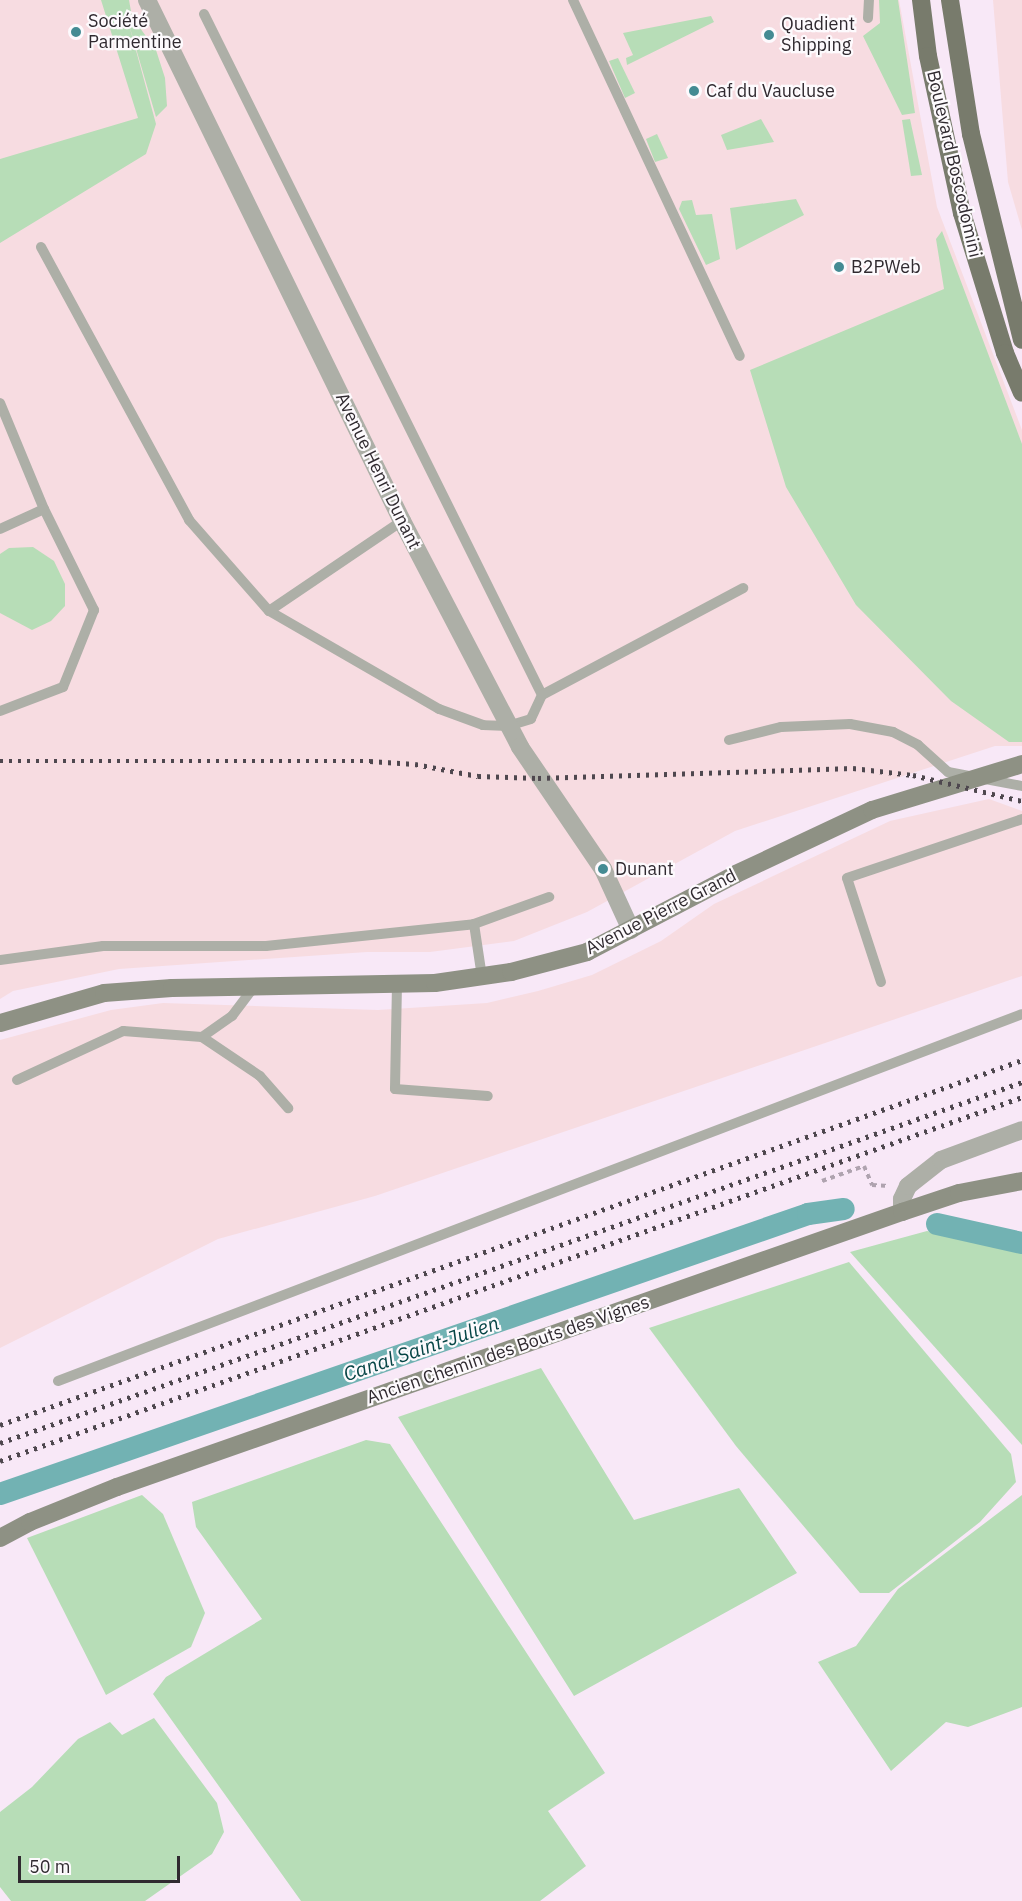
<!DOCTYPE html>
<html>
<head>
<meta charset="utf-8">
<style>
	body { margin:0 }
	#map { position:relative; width:1022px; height:1901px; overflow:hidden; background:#f8e8f7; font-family:"IBM Plex Sans",sans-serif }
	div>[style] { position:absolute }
	.industrial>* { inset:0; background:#f7dce1 }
	.green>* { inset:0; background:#b7ddb7 }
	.canal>* { height:22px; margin:-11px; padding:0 11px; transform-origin:11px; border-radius:11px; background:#72b2b3 }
	.path>* { height:4px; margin-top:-2px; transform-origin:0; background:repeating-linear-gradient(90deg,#afa3af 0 4.5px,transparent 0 9px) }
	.lane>* { height:10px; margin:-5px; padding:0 5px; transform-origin:5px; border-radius:5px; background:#adafa7 }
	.street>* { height:18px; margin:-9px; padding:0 9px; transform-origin:9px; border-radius:9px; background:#adafa7 }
	.secondary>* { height:18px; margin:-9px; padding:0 9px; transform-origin:9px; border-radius:9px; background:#8e9184 }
	.primary>* { height:18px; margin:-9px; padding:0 9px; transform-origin:9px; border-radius:9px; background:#787b6c }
	.rail>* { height:4.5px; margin-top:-2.25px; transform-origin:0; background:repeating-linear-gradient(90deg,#4e474e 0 3px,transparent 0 9px) }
	.dots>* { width:16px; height:16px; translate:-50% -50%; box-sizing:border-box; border:3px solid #fdfafd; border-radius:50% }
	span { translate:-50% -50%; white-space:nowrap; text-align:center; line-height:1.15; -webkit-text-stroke:4.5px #fdfafd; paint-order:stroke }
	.poi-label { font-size:18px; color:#302a30 }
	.left { translate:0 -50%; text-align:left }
	.street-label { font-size:18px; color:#302a30 }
	.water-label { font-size:20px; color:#064546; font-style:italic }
	.scale { position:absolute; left:18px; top:1856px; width:162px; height:27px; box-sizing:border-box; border:3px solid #302a30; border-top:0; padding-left:8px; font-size:18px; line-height:21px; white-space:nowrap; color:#302a30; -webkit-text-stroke:4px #fdfafd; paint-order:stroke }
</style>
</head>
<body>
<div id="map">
	<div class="industrial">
		<div style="clip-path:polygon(0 0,899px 0,937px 207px,1022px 430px,1022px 746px,995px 746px,735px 831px,587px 912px,514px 941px,430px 952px,367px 952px,119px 969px,13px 991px,0 999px)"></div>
		<div style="clip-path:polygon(993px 0,1022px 0,1022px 230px,1008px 182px)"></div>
		<div style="clip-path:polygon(989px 799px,1022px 811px,1022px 976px,375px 1196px,218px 1239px,0 1348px,0 1040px,111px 1010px,163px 1003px,378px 1010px,487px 1003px,538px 991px,592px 975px,661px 941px,714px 904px,890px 821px)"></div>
	</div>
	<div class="green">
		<div style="clip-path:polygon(101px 0,129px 0,132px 17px,156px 50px,165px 78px,167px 106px,156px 117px,128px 21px,156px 124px,146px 154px,0 243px,0 159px,138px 118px)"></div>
		<div style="clip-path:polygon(879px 0,898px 0,915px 113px,902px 115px,863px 36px,880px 23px)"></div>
		<div style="clip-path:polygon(711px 16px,714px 22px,627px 65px,626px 58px,633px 55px,623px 33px)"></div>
		<div style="clip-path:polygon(618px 58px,635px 93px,625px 98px,609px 61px)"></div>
		<div style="clip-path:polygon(761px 119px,774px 142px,727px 150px,721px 135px)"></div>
		<div style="clip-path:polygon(910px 119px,922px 175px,911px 176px,902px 120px)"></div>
		<div style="clip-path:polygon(657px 134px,668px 158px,655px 162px,646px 139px)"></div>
		<div style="clip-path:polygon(796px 199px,804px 215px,736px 250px,730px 208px)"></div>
		<div style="clip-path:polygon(692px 200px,696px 215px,712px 214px,720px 259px,706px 265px,679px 209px,682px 201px)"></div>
		<div style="clip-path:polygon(942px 231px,1022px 444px,1022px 742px,1009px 742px,951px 701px,856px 605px,786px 487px,750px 370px,944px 289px,936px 239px)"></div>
		<div style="clip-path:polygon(33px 547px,54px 561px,65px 584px,65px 606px,51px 621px,32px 630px,0 613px,0 554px,9px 548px)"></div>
		<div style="clip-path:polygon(927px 1231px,1022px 1248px,1022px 1445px,850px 1252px)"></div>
		<div style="clip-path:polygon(849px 1262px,1011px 1454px,1016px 1482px,980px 1522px,889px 1593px,860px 1593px,736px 1446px,649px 1328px)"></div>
		<div style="clip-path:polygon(541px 1368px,634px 1520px,739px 1488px,797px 1573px,574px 1696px,398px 1417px)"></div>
		<div style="clip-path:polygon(366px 1440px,390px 1444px,605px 1773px,548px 1811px,586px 1866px,540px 1901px,301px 1901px,153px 1694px,166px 1677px,262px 1619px,196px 1527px,192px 1502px)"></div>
		<div style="clip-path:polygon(142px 1495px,163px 1514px,205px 1613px,191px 1647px,106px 1695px,27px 1538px)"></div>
		<div style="clip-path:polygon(1022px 1495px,1022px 1707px,968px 1727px,946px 1722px,891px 1771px,818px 1662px,856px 1646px,898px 1589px)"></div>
		<div style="clip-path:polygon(154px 1718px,217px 1803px,224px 1832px,212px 1854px,145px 1901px,11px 1901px,0 1887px,0 1812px,32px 1787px,78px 1739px,110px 1722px,122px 1735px)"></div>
	</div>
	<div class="canal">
		<div style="left:937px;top:1224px;width:87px;rotate:12.6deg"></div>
		<div style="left:0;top:1494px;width:855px;rotate:-19.11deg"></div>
		<div style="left:808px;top:1214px;width:36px;rotate:-8deg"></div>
	</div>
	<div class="path">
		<div style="left:822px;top:1181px;width:45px;rotate:-19.7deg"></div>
		<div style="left:864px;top:1166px;width:21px;rotate:67deg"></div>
		<div style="left:872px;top:1185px;width:17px;rotate:3deg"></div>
	</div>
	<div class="lane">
		<div style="left:573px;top:0;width:393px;rotate:64.9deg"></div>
		<div style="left:204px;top:14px;width:760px;rotate:63.6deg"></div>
		<div style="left:542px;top:695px;width:26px;rotate:115deg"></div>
		<div style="left:531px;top:719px;width:24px;rotate:163deg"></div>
		<div style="left:508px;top:726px;width:25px;rotate:-178deg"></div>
		<div style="left:483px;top:725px;width:47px;rotate:-160deg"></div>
		<div style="left:439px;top:709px;width:196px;rotate:-150deg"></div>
		<div style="left:868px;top:18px;width:18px;rotate:-87deg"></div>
		<div style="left:41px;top:247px;width:311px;rotate:61.5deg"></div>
		<div style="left:189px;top:520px;width:121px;rotate:48.7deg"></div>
		<div style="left:269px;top:611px;width:161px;rotate:-34.1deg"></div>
		<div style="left:0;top:403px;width:115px;rotate:67.5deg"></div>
		<div style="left:0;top:529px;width:48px;rotate:-24.4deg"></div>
		<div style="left:44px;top:509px;width:113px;rotate:63.7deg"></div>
		<div style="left:94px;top:610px;width:83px;rotate:111.9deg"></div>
		<div style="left:63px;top:687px;width:67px;rotate:159.1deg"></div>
		<div style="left:542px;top:695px;width:228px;rotate:-28deg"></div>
		<div style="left:729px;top:740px;width:54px;rotate:-14deg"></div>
		<div style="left:781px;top:727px;width:69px;rotate:-2.5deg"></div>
		<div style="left:850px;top:724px;width:44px;rotate:10.5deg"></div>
		<div style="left:893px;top:732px;width:28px;rotate:27deg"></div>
		<div style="left:918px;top:745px;width:40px;rotate:42deg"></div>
		<div style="left:948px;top:772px;width:75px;rotate:10.7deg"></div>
		<div style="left:474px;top:924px;width:80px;rotate:-19.8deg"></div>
		<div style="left:0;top:960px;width:104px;rotate:-7.7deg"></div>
		<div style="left:103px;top:946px;width:163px"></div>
		<div style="left:266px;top:946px;width:209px;rotate:-6deg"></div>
		<div style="left:474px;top:924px;width:54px;rotate:81.4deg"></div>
		<div style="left:881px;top:982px;width:109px;rotate:-108.1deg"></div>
		<div style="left:847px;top:878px;width:185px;rotate:-18.6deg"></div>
		<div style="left:397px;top:984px;width:105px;rotate:91.1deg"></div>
		<div style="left:395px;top:1089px;width:93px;rotate:4.3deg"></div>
		<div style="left:202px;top:1037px;width:70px;rotate:33.9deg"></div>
		<div style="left:260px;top:1076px;width:43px;rotate:48.8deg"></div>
		<div style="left:17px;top:1080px;width:117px;rotate:-24.8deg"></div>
		<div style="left:123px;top:1031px;width:79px;rotate:4.3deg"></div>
		<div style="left:202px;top:1037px;width:37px;rotate:-35deg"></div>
		<div style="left:232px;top:1016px;width:36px;rotate:-53deg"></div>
		<div style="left:58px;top:1381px;width:1031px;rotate:-20.84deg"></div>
	</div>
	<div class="street">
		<div style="left:147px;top:0;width:580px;rotate:63.92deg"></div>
		<div style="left:402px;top:521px;width:255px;rotate:62.4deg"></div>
		<div style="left:520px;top:747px;width:148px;rotate:55.8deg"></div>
		<div style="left:603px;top:869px;width:67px;rotate:65.3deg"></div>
		<div style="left:902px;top:1212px;width:13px;rotate:-90deg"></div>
		<div style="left:902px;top:1199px;width:14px;rotate:-65deg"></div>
		<div style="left:908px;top:1186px;width:42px;rotate:-38.2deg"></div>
		<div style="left:941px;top:1160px;width:86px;rotate:-20.3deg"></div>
	</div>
	<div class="secondary">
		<div style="left:0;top:1023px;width:108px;rotate:-16.1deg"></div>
		<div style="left:104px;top:993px;width:68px;rotate:-4.2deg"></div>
		<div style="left:172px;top:988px;width:263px;rotate:-1.1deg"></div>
		<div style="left:435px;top:983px;width:77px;rotate:-8.2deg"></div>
		<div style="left:511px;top:972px;width:79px;rotate:-14.7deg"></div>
		<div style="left:587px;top:952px;width:168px;rotate:-27.6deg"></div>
		<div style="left:736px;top:874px;width:150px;rotate:-25.2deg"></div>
		<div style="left:872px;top:810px;width:157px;rotate:-17deg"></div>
		<div style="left:0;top:1538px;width:34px;rotate:-28deg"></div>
		<div style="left:30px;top:1522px;width:94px;rotate:-21.9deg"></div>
		<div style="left:117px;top:1487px;width:832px;rotate:-19.31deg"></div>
		<div style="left:902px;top:1212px;width:60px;rotate:-18.4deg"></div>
		<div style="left:959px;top:1193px;width:64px;rotate:-10.8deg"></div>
	</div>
	<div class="primary">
		<div style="left:921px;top:0;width:56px;rotate:82.9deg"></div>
		<div style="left:928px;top:56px;width:161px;rotate:77.8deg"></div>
		<div style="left:962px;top:213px;width:146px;rotate:72.9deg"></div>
		<div style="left:1005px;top:353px;width:43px;rotate:67deg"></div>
		<div style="left:950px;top:0;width:136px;rotate:81.1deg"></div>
		<div style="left:971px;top:134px;width:212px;rotate:76.1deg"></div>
	</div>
	<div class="rail">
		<div style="left:0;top:761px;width:370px"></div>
		<div style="left:370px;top:761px;width:45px;rotate:3.8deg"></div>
		<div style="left:415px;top:764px;width:64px;rotate:10.8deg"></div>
		<div style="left:478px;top:776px;width:60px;rotate:1.9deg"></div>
		<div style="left:538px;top:778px;width:315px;rotate:-1.8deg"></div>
		<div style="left:853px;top:768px;width:60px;rotate:6.7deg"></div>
		<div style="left:913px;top:775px;width:112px;rotate:13.4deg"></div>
		<div style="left:0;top:1425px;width:1085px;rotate:-19.65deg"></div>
		<div style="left:0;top:1443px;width:1084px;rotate:-19.45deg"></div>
		<div style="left:0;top:1461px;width:1085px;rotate:-19.6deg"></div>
	</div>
	<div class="dots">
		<div style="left:76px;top:32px;background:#448b93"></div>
		<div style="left:769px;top:35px;background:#448b93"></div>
		<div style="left:694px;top:91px;background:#448b93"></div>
		<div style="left:839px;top:267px;background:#448b93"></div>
		<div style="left:603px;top:869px;background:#448b93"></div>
	</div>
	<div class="poi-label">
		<span class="left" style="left:88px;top:32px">Société<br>Parmentine</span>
		<span class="left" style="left:781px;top:35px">Quadient<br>Shipping</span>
		<span class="left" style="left:706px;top:91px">Caf du Vaucluse</span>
		<span class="left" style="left:851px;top:267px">B2PWeb</span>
		<span class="left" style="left:615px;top:869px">Dunant</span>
	</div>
	<div class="street-label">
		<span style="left:954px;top:164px;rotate:77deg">Boulevard Boscodomini</span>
		<span style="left:378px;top:471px;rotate:64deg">Avenue Henri Dunant</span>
		<span style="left:661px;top:912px;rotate:-27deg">Avenue Pierre Grand</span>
		<span style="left:508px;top:1350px;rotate:-19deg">Ancien Chemin des Bouts des Vignes</span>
	</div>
	<div class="water-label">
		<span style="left:421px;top:1348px;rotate:-19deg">Canal Saint-Julien</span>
	</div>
	<div class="scale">50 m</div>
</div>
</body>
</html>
